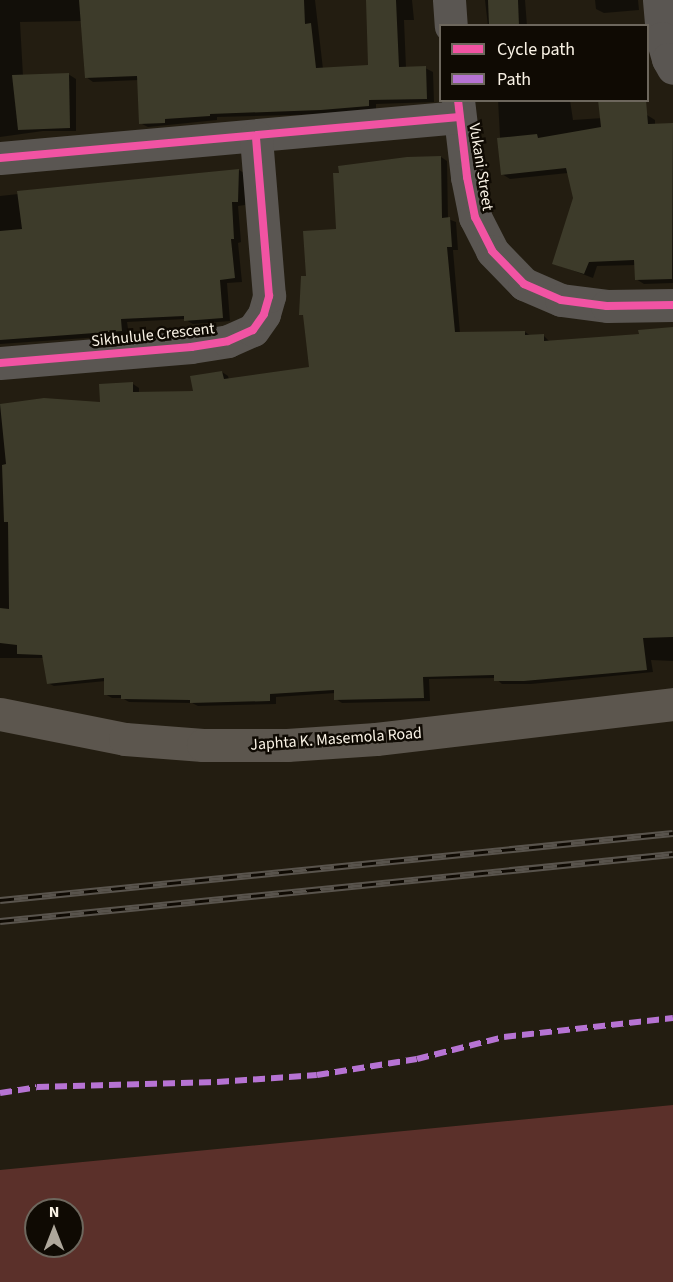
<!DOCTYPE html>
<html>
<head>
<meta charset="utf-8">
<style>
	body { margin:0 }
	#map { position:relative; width:673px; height:1282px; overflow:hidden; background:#231d11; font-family:"Source Sans 3",sans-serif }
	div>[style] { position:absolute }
	.green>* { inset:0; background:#5b302a }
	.shadow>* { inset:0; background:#0007 }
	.building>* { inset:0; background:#3d3b2a }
	.minor>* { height:33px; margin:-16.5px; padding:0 16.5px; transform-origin:16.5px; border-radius:16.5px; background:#5a5652 }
	.major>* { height:33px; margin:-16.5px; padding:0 16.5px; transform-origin:16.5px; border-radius:16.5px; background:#5c564e }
	.rail>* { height:7px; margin-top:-3.5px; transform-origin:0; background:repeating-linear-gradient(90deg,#0f0a03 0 14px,#59544d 0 28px); box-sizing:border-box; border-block:2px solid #59544d }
	.quiet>* { height:6px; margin-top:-3px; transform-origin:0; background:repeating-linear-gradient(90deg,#b673d3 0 12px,transparent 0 18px) }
	.cycleway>* { height:8px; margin:-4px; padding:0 4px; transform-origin:4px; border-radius:4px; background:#f153a3 }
	span { translate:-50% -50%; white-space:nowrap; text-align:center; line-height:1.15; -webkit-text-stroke:5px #0f0a03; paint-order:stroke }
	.street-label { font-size:16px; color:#f9f2e5 }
	.legend { position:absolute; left:439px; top:24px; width:210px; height:78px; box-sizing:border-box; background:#0f0a03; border:2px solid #6d675d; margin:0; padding:8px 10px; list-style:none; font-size:18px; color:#f9f2e5 }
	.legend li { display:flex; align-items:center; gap:12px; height:30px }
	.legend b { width:30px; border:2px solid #6d675d }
	.north { position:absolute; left:24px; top:1198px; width:60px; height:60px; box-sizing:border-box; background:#0f0a03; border:2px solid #6d675d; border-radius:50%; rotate:0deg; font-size:16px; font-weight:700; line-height:24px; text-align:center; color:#f9f2e5 }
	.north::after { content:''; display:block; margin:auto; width:21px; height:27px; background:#aea79b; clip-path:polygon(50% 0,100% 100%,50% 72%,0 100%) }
</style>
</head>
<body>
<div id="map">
	<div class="green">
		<div style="clip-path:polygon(evenodd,673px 1105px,673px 1282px,0 1282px,0 1170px,673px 1105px,36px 1210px,72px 1210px,72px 1246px,36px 1246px,36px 1210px)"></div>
	</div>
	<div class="shadow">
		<div style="clip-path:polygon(0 0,315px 0,323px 69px,370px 67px,369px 0,412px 0,414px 20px,404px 20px,406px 68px,425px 68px,433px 72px,434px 102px,376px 104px,376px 110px,330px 114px,217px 117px,217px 120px,148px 127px,140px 123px,139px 80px,93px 82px,86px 77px,82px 21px,20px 22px,23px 76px,68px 74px,76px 79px,76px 131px,43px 131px,0 137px)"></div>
		<div style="clip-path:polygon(485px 0,525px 0,527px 26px,488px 26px)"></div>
		<div style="clip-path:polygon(595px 0,638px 0,639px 10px,604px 13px,596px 9px)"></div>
		<div style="clip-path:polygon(498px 100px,570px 100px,573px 120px,647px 115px,655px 120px,655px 126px,673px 125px,673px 283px,644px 284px,636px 279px,636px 265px,597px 266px,593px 278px,553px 263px,575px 198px,568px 173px,510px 179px,502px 174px)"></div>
		<div style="clip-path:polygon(441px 157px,447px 161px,448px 219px,456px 222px,458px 250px,453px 250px,460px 333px,525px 332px,531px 336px,544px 336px,550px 342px,640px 335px,673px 329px,673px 661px,651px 660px,653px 672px,531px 684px,502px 684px,495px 678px,429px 679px,430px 701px,342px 703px,336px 699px,336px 693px,276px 697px,276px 704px,198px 706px,192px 703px,129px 702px,122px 698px,112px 698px,105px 694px,106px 681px,54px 686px,48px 683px,44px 658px,0 658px,0 405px,45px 400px,102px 403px,133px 384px,139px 388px,139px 393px,194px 392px,222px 372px,228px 376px,229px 380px,311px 369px,304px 316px,301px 314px,308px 278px,338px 231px)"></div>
		<div style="clip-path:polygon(239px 170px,246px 174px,245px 205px,238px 206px,241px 242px,238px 243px,242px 282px,227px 283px,230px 321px,193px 324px,184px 319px,127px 322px,129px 335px,0 344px,0 196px)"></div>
	</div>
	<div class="building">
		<div style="clip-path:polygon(79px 0,304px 0,305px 24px,311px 23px,316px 68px,368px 65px,366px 0,396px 0,399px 67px,426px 66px,427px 99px,369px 100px,369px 106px,321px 110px,210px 114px,210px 116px,165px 119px,165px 123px,139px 124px,137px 76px,85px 78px)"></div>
		<div style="clip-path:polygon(488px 0,518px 0,519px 26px,489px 26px)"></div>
		<div style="clip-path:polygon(69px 73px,70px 128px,18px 130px,12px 75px)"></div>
		<div style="clip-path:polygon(598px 100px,646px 100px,648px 124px,673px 123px,672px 279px,635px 280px,634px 260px,589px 262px,584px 274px,552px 264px,573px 198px,566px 168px,501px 175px,497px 138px,537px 134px,538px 138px,601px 127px)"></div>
		<div style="clip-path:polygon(441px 156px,442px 218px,450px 217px,452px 247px,447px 247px,455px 332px,525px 331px,525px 335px,544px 334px,544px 341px,639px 334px,638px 330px,673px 327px,673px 637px,643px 638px,647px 670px,524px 681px,494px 681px,494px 675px,423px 677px,424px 698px,334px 700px,334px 690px,270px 694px,270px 701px,190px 703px,190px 700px,121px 699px,121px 695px,104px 695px,104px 678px,47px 684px,42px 655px,17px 654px,17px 645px,0 643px,0 608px,9px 609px,8px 522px,4px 522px,2px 465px,6px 464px,0 404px,44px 398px,100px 402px,99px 384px,133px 382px,133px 392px,193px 391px,190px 376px,222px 371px,224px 379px,309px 367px,303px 315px,299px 315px,301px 276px,306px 276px,303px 231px,336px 229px,333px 173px,339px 173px,338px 166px,407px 157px)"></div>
		<div style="clip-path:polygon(239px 169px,238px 202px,232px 202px,234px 239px,231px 239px,235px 278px,220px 280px,223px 318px,184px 321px,184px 316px,121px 319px,122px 331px,0 340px,0 231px,22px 229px,17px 191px)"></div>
	</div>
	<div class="minor">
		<div style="left:449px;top:0;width:26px;rotate:86deg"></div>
		<div style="left:659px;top:0;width:38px;rotate:85deg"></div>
		<div style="left:662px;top:38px;width:22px;rotate:74deg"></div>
		<div style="left:668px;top:59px;width:10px;rotate:61deg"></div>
		<div style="left:458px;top:100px;width:78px;rotate:83.3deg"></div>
		<div style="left:467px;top:177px;width:41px;rotate:78.7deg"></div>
		<div style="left:475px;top:217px;width:38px;rotate:63deg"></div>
		<div style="left:492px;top:251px;width:46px;rotate:45.9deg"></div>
		<div style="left:524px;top:284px;width:40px;rotate:23.4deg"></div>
		<div style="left:561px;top:300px;width:46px;rotate:7.4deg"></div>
		<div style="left:607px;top:306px;width:66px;rotate:-0.9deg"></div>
		<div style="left:0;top:158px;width:461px;rotate:-5.1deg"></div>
		<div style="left:0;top:363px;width:192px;rotate:-4.8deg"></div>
		<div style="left:191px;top:347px;width:37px;rotate:-9deg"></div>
		<div style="left:228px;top:341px;width:27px;rotate:-24deg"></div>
		<div style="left:253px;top:330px;width:19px;rotate:-55deg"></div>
		<div style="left:264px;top:314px;width:19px;rotate:-74deg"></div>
		<div style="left:269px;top:296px;width:160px;rotate:-94.7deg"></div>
	</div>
	<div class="major">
		<div style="left:0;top:714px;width:127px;rotate:11.3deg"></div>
		<div style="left:125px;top:739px;width:78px;rotate:4.4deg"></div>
		<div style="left:203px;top:745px;width:84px"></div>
		<div style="left:287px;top:745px;width:89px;rotate:-3.9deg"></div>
		<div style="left:376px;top:739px;width:299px;rotate:-6.7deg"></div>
	</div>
	<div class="rail">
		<div style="left:0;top:900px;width:676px;rotate:-5.69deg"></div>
		<div style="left:0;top:921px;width:676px;rotate:-5.69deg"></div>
	</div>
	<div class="quiet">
		<div style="left:0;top:1093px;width:37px;rotate:-9deg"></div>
		<div style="left:37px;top:1087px;width:180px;rotate:-1.6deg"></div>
		<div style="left:217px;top:1082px;width:100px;rotate:-4deg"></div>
		<div style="left:317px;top:1075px;width:101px;rotate:-9.1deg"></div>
		<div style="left:417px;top:1059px;width:90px;rotate:-14.2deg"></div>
		<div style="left:504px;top:1037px;width:170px;rotate:-6.4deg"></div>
	</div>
	<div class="cycleway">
		<div style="left:458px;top:100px;width:78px;rotate:83.3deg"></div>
		<div style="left:467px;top:177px;width:41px;rotate:78.7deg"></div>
		<div style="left:475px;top:217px;width:38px;rotate:63deg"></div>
		<div style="left:492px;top:251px;width:46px;rotate:45.9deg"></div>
		<div style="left:524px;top:284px;width:40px;rotate:23.4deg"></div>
		<div style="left:561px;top:300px;width:46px;rotate:7.4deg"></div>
		<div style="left:607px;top:306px;width:66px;rotate:-0.9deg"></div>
		<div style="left:0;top:158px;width:461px;rotate:-5.1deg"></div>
		<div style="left:0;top:363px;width:192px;rotate:-4.8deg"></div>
		<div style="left:191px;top:347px;width:37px;rotate:-9deg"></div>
		<div style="left:228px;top:341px;width:27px;rotate:-24deg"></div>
		<div style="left:253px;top:330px;width:19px;rotate:-55deg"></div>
		<div style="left:264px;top:314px;width:19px;rotate:-74deg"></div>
		<div style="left:269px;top:296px;width:160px;rotate:-94.7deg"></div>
	</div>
	<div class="street-label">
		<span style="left:481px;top:167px;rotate:81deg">Vukani Street</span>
		<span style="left:153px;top:335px;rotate:-6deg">Sikhulule Crescent</span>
		<span style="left:336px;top:739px;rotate:-4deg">Japhta K. Masemola Road</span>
	</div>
	<ul class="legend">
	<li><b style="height:8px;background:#f153a3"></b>Cycle path</li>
	<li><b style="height:8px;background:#b673d3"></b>Path</li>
	</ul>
	<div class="north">N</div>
</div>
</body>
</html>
